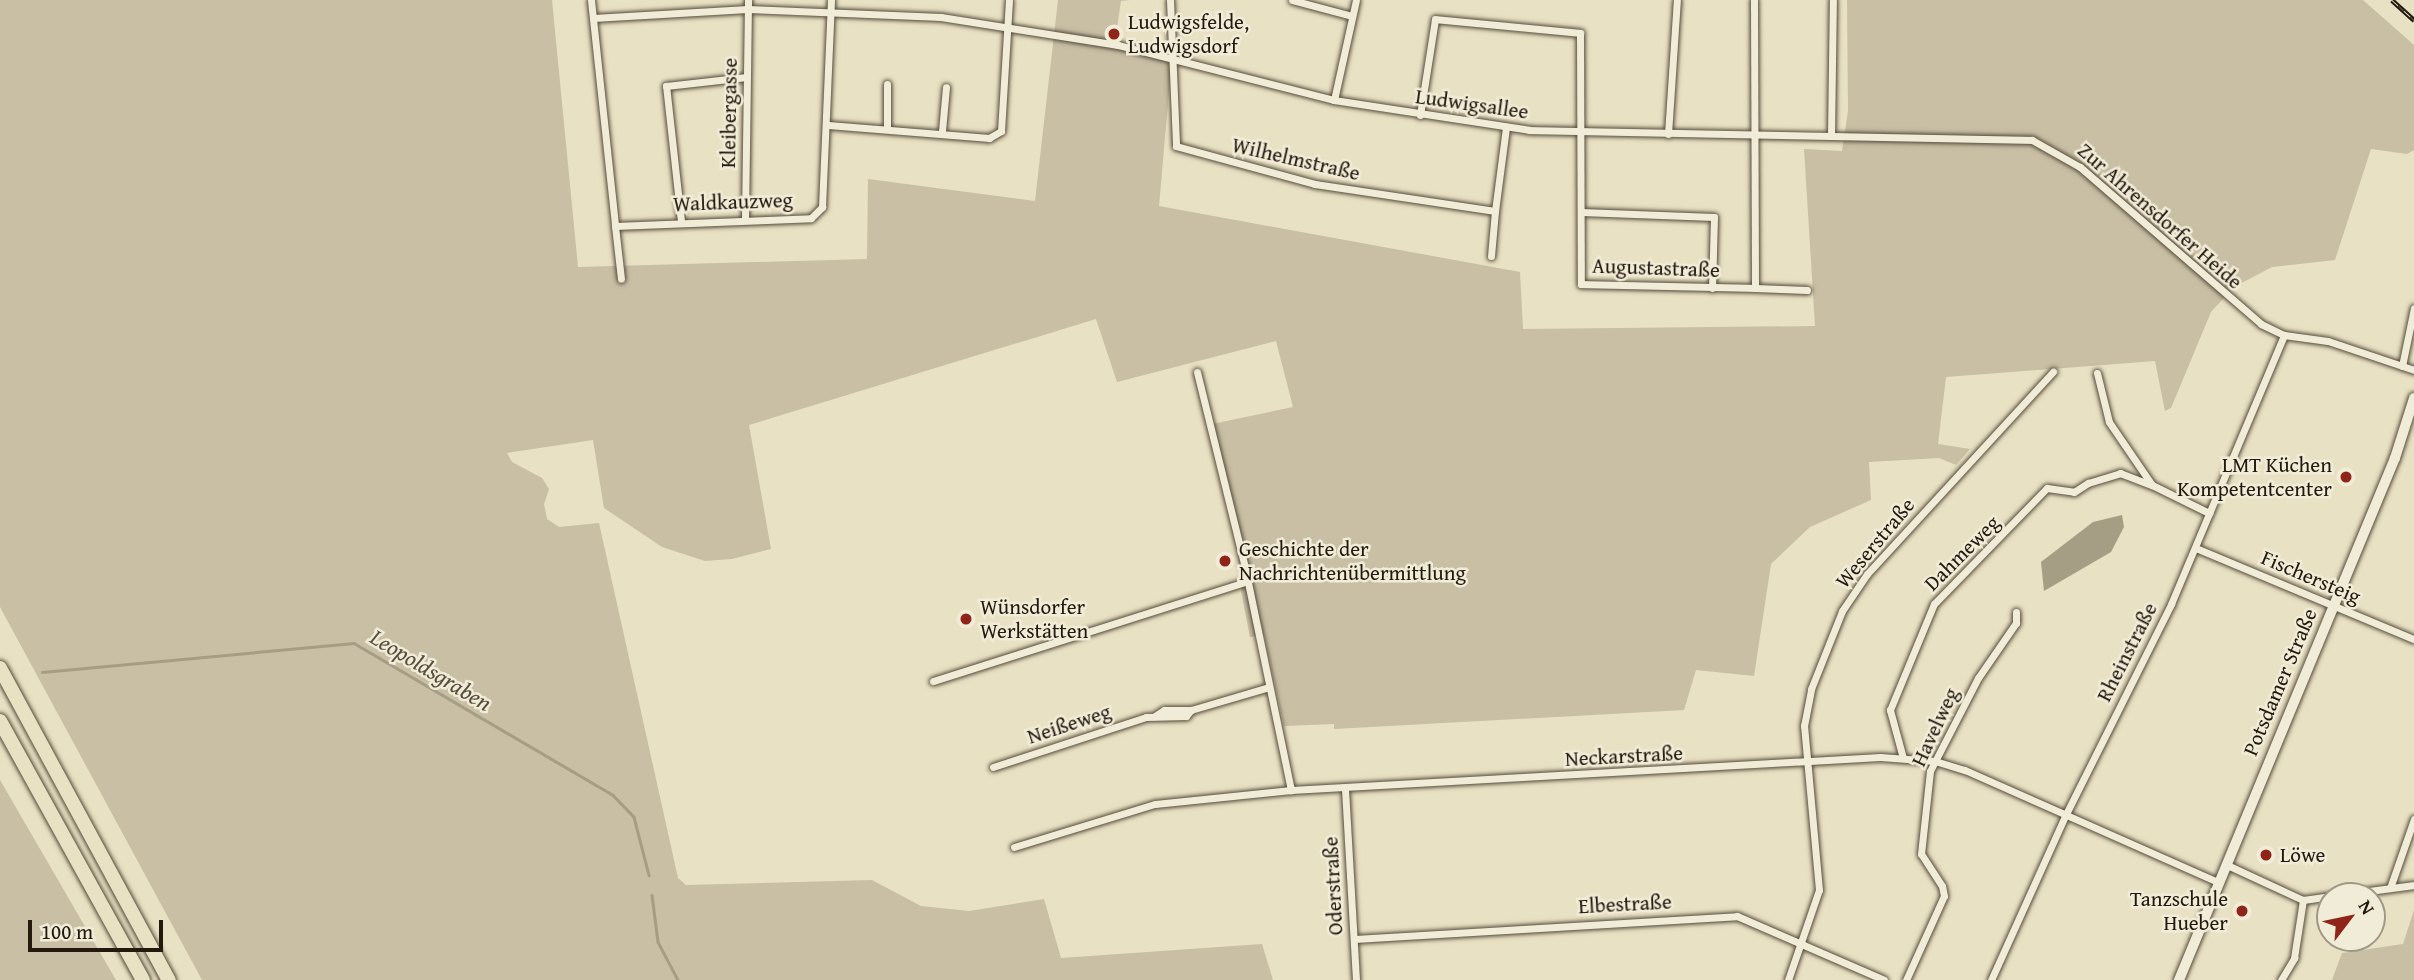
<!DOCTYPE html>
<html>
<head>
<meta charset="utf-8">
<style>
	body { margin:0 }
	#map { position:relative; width:2414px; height:980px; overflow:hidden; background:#e9e1c3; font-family:"Gentium Book Plus",serif }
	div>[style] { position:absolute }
	.green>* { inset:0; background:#c8bfa4 }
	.water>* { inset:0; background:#a69d85 }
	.stream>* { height:2.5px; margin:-1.25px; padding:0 1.25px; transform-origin:1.25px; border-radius:1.25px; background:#a69d85 }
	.roads { filter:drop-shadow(0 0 2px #554b3b) drop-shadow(0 0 2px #554b3b) }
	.minor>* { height:7px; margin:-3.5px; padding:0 3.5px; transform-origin:3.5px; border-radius:3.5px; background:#f1ecd8 }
	.secondary>* { height:10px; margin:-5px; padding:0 5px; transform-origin:5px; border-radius:5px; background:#f1ecd8 }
	.motorway>* { height:14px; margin:-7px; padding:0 7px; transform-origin:7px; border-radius:7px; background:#e9e1c3 }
	.rail>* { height:5px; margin-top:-2.5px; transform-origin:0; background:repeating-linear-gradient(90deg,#f1ecd8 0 8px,#24190e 0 16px); box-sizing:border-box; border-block:2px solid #24190e }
	.dots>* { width:19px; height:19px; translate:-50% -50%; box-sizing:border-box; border:4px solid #f1ecd8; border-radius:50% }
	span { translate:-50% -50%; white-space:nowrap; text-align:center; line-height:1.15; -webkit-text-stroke:5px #f1ecd8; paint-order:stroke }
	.poi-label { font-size:21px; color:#24190e }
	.left { translate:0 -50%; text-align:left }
	.right { translate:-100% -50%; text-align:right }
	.street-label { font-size:21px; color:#24190e }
	.water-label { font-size:23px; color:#584e3e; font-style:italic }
	.north { position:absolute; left:2316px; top:882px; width:70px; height:70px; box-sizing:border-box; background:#f1ecd8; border:2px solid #9f9887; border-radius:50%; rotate:58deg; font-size:19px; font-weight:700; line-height:28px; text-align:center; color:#24190e }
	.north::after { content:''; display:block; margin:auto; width:24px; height:32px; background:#8f2418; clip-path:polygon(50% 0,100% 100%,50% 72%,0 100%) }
	.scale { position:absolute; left:28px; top:920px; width:135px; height:32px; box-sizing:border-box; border:4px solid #24190e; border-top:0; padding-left:9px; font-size:21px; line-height:24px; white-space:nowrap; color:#24190e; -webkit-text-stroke:5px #f1ecd8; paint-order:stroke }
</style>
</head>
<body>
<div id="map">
	<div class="green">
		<div style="clip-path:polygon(0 0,552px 0,578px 267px,867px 259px,868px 179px,1035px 201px,1058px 0,1130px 0,1121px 1px,1114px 48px,1172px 58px,1159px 206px,1520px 272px,1523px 329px,1815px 326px,1804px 149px,1842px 151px,1848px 111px,1847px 0,2363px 0,2414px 45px,2414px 150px,2407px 154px,2371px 149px,2335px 260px,2272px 267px,2234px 287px,2211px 312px,2171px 408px,2165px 411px,2155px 361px,1946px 377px,1938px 444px,1970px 449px,1956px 465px,1939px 458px,1869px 462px,1871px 500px,1810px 527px,1771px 564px,1754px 676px,1696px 670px,1684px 710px,1334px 729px,1334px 724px,1284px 726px,1264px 635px,1250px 637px,1241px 591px,1237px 528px,1212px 424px,1293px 407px,1276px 341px,1117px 382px,1096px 319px,749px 425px,771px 549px,732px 559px,705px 561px,662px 547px,604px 508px,593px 440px,507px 453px,512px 462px,542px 478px,549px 489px,544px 504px,547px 519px,559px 527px,599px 523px,678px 878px,686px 885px,872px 880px,921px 906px,969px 911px,1044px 899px,1061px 958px,1262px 944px,1273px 980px,202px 980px,0 607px)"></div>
		<div style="clip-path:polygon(0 780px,116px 980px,117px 980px,0 980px)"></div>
		<div style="clip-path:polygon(2414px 910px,2414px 980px,2332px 980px,2342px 953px,2403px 944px)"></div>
	</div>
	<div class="water">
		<div style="clip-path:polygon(2122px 515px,2124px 527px,2111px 552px,2044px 591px,2041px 562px,2093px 522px)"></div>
	</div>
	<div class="stream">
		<div style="left:42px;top:672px;width:313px;rotate:-5.3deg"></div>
		<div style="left:354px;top:643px;width:300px;rotate:30.4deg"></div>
		<div style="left:613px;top:795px;width:30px;rotate:46deg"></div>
		<div style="left:634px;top:817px;width:60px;rotate:75.5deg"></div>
		<div style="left:652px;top:895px;width:47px;rotate:82.7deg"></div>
		<div style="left:658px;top:942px;width:43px;rotate:62.2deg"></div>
	</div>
	<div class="roads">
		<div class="minor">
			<div style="left:591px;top:0;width:227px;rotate:83.9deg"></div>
			<div style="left:615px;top:226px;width:196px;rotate:-2.3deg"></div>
			<div style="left:811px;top:218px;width:16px;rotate:-45deg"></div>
			<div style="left:822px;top:207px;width:207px;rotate:-87.5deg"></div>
			<div style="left:1170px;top:0;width:146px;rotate:87.6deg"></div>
			<div style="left:1176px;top:146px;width:144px;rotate:15.3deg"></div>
			<div style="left:1315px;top:184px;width:182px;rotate:8.5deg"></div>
			<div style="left:1495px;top:211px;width:85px;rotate:-82.5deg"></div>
			<div style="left:1292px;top:0;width:62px;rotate:14.9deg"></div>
			<div style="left:593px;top:18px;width:155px;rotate:-3.3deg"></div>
			<div style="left:748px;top:9px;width:193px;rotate:2.4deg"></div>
			<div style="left:941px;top:17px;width:179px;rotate:9deg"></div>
			<div style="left:1118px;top:45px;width:223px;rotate:14.3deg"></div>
			<div style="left:1334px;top:100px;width:197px;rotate:8.7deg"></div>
			<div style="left:1529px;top:130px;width:503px;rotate:1.14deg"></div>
			<div style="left:2032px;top:140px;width:55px;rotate:29.4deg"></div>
			<div style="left:2080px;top:167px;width:240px;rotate:40.9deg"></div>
			<div style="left:2261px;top:324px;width:25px;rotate:26deg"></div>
			<div style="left:2284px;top:335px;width:44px;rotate:7.8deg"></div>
			<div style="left:2328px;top:341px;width:91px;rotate:18.6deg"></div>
			<div style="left:1334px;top:100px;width:102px;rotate:-77.6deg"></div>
			<div style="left:1420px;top:115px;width:97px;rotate:-81.1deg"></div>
			<div style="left:1435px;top:19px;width:146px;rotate:5.5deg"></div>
			<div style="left:1580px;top:33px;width:251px;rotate:89.8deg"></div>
			<div style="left:1581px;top:284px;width:174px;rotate:1.3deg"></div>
			<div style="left:1755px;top:288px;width:288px;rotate:-90.2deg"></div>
			<div style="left:828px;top:125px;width:162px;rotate:4.6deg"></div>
			<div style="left:989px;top:138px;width:14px;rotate:-30deg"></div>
			<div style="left:1001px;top:131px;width:131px;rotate:-86.5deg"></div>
			<div style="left:887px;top:126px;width:42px;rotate:-90deg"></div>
			<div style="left:942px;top:131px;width:44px;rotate:-84.8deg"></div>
			<div style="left:1668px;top:134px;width:134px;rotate:-86.2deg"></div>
			<div style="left:1831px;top:136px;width:136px;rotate:-89.2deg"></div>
			<div style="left:1581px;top:212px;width:133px;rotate:2.2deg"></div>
			<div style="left:1714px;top:217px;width:71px;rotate:91.6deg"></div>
			<div style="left:745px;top:218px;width:218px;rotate:-89.2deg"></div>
			<div style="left:681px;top:221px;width:136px;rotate:-96.3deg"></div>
			<div style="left:666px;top:86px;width:81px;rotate:-6.4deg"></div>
			<div style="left:615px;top:226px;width:53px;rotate:83.5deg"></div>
			<div style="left:1491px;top:256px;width:45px;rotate:-84.9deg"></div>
			<div style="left:1755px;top:288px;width:52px;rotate:2.2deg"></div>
			<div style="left:2402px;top:366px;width:59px;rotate:-78.3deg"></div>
			<div style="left:1197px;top:372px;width:202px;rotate:76.2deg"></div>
			<div style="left:1245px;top:568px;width:227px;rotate:78.3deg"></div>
			<div style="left:2097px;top:373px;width:50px;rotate:76.2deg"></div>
			<div style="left:2109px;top:422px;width:76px;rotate:55.7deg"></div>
			<div style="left:2152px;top:485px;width:64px;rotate:26.2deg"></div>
			<div style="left:2196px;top:548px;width:236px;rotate:22.7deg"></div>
			<div style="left:933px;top:681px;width:328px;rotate:-17.6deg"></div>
			<div style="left:1155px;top:716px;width:11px;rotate:-34deg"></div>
			<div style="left:1164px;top:710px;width:27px"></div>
			<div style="left:1903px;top:758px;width:50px;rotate:-105.2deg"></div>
			<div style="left:1890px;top:710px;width:115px;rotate:-67.5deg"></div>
			<div style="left:1934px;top:604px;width:162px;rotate:-45.8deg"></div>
			<div style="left:2047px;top:488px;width:27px;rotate:8deg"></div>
			<div style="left:2074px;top:492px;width:17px;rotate:-33deg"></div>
			<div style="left:2088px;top:483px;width:34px;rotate:-17deg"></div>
			<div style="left:2120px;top:473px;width:34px;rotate:21deg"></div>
			<div style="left:993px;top:767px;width:161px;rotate:-18.1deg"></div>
			<div style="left:1146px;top:717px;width:40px;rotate:-1.4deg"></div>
			<div style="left:1186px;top:716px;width:8px;rotate:-50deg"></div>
			<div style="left:1191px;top:710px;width:81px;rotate:-16.4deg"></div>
			<div style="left:1345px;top:789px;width:191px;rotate:86.7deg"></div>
			<div style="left:1014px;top:847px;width:147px;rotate:-17deg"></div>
			<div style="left:1155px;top:804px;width:137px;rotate:-5.9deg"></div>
			<div style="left:1291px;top:790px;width:590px;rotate:-3.21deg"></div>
			<div style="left:1880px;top:757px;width:55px;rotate:4.2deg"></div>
			<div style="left:1935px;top:761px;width:31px;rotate:17deg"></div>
			<div style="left:1965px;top:770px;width:277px;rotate:23.9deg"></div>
			<div style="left:2225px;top:864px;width:86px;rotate:24.8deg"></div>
			<div style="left:2303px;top:900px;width:27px;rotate:-8deg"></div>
			<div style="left:2390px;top:888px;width:73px;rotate:-70.8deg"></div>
			<div style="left:2331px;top:896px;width:84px;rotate:-7.5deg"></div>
			<div style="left:1354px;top:939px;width:384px;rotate:-3.4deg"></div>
			<div style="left:1737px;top:916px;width:160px;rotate:23.5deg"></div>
			<div style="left:1788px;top:980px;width:95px;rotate:-71deg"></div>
			<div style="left:1819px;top:890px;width:165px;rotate:-95.2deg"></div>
			<div style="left:1804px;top:726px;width:38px;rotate:-79deg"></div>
			<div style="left:1811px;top:689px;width:84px;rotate:-68.3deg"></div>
			<div style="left:1842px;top:611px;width:45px;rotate:-56deg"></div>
			<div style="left:1867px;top:574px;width:275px;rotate:-47.4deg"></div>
			<div style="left:1906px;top:980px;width:92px;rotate:-65.7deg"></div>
			<div style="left:1944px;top:896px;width:10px;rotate:-101deg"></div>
			<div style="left:1942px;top:886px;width:38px;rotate:-123deg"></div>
			<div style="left:1921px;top:854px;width:83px;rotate:-83.8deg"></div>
			<div style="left:1930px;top:771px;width:105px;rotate:-62.7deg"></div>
			<div style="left:1978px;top:678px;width:67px;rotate:-55.4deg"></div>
			<div style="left:2016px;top:623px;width:11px;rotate:-90deg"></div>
			<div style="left:1991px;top:980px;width:182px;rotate:-65.7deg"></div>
			<div style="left:2066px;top:814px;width:235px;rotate:-63.4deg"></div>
			<div style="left:2171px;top:604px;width:292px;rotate:-67.2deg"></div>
			<div style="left:2281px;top:980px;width:26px;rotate:-59deg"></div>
			<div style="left:2294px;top:958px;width:59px;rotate:-81.2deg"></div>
		</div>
		<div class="secondary">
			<div style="left:2179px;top:980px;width:565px;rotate:-67.52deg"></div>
			<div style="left:2395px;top:458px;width:63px;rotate:-72.4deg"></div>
		</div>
		<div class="motorway">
			<div style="left:0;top:668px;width:355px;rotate:61.6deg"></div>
			<div style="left:0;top:721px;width:296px;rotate:61.1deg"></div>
		</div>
	</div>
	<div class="rail">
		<div style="left:2392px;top:0;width:30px;rotate:42deg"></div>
	</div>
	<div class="dots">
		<div style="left:1114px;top:34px;background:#8f2418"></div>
		<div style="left:2346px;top:477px;background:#8f2418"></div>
		<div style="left:1225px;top:561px;background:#8f2418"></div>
		<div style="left:966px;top:619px;background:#8f2418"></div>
		<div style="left:2266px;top:855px;background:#8f2418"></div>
		<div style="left:2242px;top:911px;background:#8f2418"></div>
	</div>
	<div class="poi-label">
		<span class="left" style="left:1128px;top:34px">Ludwigsfelde,<br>Ludwigsdorf</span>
		<span class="right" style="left:2332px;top:477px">LMT Küchen<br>Kompetentcenter</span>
		<span class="left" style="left:1239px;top:561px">Geschichte der<br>Nachrichtenübermittlung</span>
		<span class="left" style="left:980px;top:619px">Wünsdorfer<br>Werkstätten</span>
		<span class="left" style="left:2280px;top:855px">Löwe</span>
		<span class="right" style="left:2228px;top:911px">Tanzschule<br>Hueber</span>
	</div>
	<div class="street-label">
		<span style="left:1472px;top:104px;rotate:8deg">Ludwigsallee</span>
		<span style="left:729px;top:113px;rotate:-89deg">Kleibergasse</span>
		<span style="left:1296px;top:159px;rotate:13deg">Wilhelmstraße</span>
		<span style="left:733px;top:202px;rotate:-2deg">Waldkauzweg</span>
		<span style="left:2160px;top:216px;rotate:41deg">Zur Ahrensdorfer Heide</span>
		<span style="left:1656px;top:268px;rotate:2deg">Augustastraße</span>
		<span style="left:1875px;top:543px;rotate:-50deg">Weserstraße</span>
		<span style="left:1962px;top:553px;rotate:-45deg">Dahmeweg</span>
		<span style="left:2311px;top:577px;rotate:23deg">Fischersteig</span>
		<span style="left:2127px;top:652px;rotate:-63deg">Rheinstraße</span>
		<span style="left:2280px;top:682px;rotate:-67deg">Potsdamer Straße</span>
		<span style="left:1069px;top:724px;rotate:-18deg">Neißeweg</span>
		<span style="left:1935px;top:727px;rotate:-65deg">Havelweg</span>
		<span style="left:1624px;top:756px;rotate:-3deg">Neckarstraße</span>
		<span style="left:1333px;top:886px;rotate:-93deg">Oderstraße</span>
		<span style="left:1625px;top:904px;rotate:-3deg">Elbestraße</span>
	</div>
	<div class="water-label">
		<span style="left:431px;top:670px;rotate:31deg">Leopoldsgraben</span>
	</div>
	<div class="north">N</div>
	<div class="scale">100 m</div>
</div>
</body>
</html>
